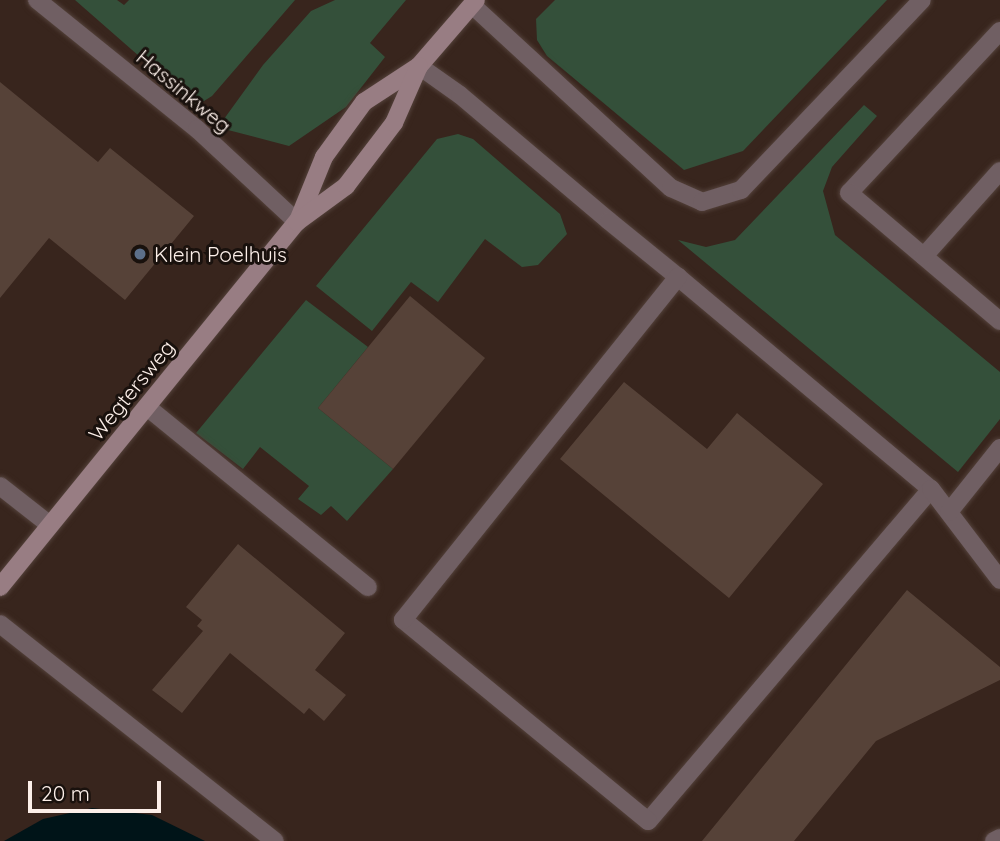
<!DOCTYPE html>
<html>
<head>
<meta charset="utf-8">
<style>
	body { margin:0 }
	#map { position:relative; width:1000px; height:841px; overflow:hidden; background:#38251d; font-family:Quicksand,sans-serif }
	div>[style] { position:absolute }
	.green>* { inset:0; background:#34503a }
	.water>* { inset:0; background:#001418 }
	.building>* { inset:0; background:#564238 }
	.roads { filter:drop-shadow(0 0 2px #53413a) drop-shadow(0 0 2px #53413a) }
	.lane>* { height:18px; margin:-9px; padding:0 9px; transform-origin:9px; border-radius:9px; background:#705f63 }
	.street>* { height:18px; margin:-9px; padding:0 9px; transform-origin:9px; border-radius:9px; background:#705f63 }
	.secondary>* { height:18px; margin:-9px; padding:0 9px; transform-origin:9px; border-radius:9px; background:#987d83 }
	.dots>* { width:19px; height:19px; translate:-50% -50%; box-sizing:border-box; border:4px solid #19110d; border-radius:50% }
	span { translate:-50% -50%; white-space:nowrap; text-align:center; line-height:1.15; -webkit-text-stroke:6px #19110d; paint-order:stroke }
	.street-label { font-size:21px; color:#fcefe9 }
	.poi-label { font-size:21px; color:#fcefe9 }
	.left { translate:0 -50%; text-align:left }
	.scale { position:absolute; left:28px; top:781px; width:133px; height:32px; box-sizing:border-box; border:4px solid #fcefe9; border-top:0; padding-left:9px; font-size:21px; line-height:24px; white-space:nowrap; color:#fcefe9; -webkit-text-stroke:5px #19110d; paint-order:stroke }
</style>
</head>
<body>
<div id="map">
	<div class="green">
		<div style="clip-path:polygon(75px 0,117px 0,124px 5px,129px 0,295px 0,212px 96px,196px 106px)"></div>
		<div style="clip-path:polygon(335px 0,406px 0,370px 43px,385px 57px,346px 107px,289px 146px,228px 130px,224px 119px,263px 65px,311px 11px)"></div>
		<div style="clip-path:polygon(555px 0,887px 0,743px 151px,684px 170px,547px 56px,537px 40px,536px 19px)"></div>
		<div style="clip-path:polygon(864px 105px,877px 116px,832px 167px,823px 191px,835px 235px,1000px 372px,1000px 419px,958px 472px,678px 240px,706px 247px,735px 240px)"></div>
		<div style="clip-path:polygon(458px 134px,473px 139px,560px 214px,567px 234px,538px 265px,522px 267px,485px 239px,438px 302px,411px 282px,372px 331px,316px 286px,437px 139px)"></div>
		<div style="clip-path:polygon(306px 300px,368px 347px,318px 408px,393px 469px,347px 521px,331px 506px,321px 515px,298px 499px,309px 486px,260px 447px,243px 469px,196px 433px)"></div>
	</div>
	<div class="water">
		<div style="clip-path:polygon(92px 808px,152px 815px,205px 841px,4px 841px,43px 819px)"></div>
	</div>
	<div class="building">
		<div style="clip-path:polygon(0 82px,98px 162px,110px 148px,194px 216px,125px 300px,49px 238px,0 298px)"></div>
		<div style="clip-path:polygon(410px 296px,485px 358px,393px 469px,318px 408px)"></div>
		<div style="clip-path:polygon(624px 382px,707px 449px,737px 413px,823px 484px,729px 598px,560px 459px)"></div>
		<div style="clip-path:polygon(238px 544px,345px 633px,315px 670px,346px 695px,324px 721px,309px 708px,304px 714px,230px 653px,182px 713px,152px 690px,203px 631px,197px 626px,202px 620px,186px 607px)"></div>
		<div style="clip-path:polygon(907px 590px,1000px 667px,1000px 680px,876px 741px,794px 841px,702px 841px)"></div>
	</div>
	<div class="roads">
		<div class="lane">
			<div style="left:472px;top:5px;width:270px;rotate:42.6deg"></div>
			<div style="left:671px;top:188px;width:34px;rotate:24deg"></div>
			<div style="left:702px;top:202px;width:41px;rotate:-17.1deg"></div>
			<div style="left:741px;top:190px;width:262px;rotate:-46.4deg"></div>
			<div style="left:1000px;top:31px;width:221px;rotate:133deg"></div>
			<div style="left:849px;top:193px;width:198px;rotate:40.3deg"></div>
			<div style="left:419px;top:66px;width:50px;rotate:35.3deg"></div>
			<div style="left:460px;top:95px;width:195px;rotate:40.2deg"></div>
			<div style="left:609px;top:221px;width:89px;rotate:39.1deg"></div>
			<div style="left:678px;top:277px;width:330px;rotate:40deg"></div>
			<div style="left:931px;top:489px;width:436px;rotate:130.4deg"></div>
			<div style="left:648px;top:821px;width:317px;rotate:-140.6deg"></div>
			<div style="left:403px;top:620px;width:440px;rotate:-51.3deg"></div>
			<div style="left:924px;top:256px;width:114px;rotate:-48.2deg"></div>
			<div style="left:147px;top:407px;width:285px;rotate:39.2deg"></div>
			<div style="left:0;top:486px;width:63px;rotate:38deg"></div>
			<div style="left:931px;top:489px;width:114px;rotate:52.8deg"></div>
			<div style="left:949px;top:512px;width:82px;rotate:-51.4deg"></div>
			<div style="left:0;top:624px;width:350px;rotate:38.3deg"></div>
			<div style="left:994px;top:841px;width:7px;rotate:-27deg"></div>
		</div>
		<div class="street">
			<div style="left:37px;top:0;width:206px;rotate:38.9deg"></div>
			<div style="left:197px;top:129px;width:137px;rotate:42.9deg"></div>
		</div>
		<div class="secondary">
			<div style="left:298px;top:221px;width:69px;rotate:-67.9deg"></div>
			<div style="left:324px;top:157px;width:68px;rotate:-54deg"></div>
			<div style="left:364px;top:102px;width:66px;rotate:-33.2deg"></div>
			<div style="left:419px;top:66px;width:87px;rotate:-49.2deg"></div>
			<div style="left:0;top:587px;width:471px;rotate:-50.9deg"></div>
			<div style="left:297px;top:222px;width:61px;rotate:-36.3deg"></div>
			<div style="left:346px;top:186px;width:79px;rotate:-52.7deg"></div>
			<div style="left:394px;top:123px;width:62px;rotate:-66.3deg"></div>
		</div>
	</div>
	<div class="dots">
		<div style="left:140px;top:254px;background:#5c6f8a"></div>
	</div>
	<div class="street-label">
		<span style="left:184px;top:91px;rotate:40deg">Hassinkweg</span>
		<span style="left:131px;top:390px;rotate:-51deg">Wegtersweg</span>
	</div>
	<div class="poi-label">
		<span class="left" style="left:154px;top:254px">Klein Poelhuis</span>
	</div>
	<div class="scale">20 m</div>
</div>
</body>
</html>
